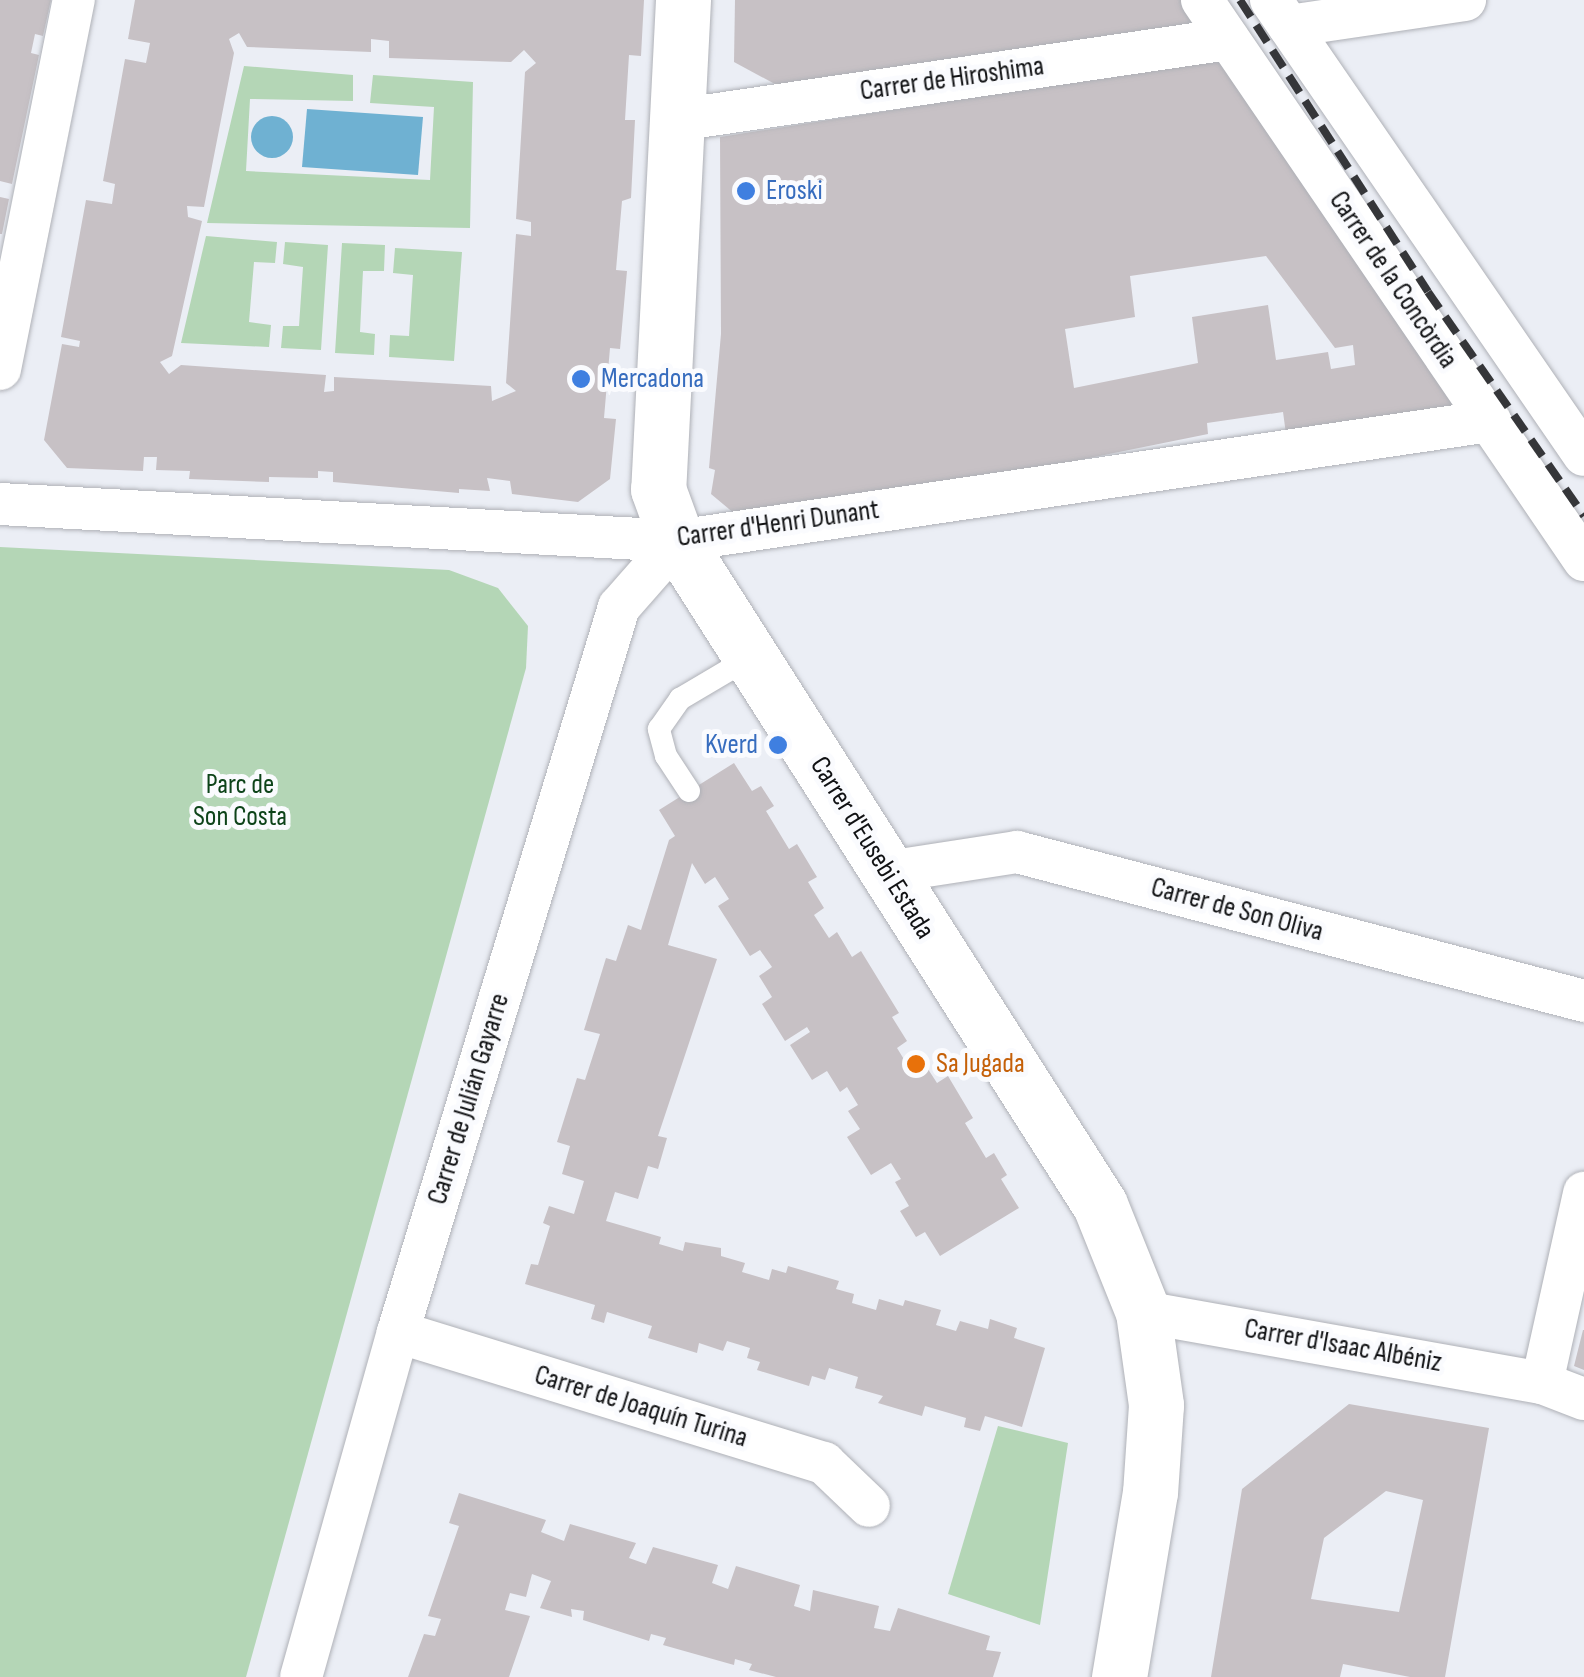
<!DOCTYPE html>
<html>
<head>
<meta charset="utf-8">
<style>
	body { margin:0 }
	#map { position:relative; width:1584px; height:1677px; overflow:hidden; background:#ebeef5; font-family:"Sofia Sans Condensed",sans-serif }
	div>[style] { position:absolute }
	.green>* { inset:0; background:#b4d6b6 }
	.water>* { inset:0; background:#6fb1d2 }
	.round { border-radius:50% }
	.building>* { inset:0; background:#c7c1c5 }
	.roads { filter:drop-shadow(0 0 2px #afb1b7) drop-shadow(0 0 2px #afb1b7) }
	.service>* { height:22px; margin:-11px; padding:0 11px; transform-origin:11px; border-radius:11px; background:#fff }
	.minor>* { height:42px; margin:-21px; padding:0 21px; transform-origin:21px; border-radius:21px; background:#fff }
	.secondary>* { height:55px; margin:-27.5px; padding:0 27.5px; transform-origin:27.5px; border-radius:27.5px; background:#fff }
	.rail>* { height:8px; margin-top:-4px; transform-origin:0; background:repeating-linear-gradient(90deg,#353639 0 20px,transparent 0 30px) }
	.dots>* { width:28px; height:28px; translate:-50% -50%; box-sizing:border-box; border:5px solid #fafbfe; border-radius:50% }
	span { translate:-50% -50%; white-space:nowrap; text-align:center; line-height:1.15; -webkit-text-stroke:10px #fafbfe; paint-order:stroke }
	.street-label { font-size:28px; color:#101113 }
	.shop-label { font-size:28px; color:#366cbe }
	.left { translate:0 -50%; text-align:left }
	.right { translate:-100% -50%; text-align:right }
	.park-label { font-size:28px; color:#0d4319 }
	.food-label { font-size:28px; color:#c56008 }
</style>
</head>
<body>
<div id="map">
	<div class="green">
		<div style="clip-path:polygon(244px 66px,353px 75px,353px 101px,250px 99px,246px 171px,430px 180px,434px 107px,370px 103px,373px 75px,473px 82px,470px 228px,207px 223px)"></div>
		<div style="clip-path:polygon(206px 236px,277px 242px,275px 263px,254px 262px,249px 322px,271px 325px,269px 347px,181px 343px)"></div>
		<div style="clip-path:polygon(285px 242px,328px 245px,321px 350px,281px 348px,283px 326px,299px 326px,303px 267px,283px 264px)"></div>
		<div style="clip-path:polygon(342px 243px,385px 245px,384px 271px,363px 271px,360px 332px,375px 334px,374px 355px,335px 353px)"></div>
		<div style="clip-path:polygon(395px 248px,462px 252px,454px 361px,389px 357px,390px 335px,409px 336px,413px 275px,393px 273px)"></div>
		<div style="clip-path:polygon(0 547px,449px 570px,498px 588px,528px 626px,526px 668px,246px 1677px,0 1677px)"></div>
		<div style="clip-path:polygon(998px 1426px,1068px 1443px,1040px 1625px,948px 1594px)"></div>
	</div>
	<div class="water">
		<div style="clip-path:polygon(307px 109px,423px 117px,418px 175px,302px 167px)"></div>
		<div class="round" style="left:251px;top:116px;width:42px;height:42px"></div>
	</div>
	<div class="building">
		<div style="clip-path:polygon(0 0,51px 0,43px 36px,35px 34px,31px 53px,39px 55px,12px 184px,0 181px)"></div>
		<div style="clip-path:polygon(evenodd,135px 0,644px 0,641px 56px,629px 55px,625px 120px,635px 120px,631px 198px,622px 201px,616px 270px,627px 271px,620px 349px,610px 348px,604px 418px,616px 419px,610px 479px,578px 502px,512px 494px,510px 481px,487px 478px,490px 491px,459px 489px,459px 493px,333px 482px,333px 472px,318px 471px,318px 478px,269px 477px,269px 482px,189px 479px,190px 471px,156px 470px,157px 457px,144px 457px,143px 471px,67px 468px,44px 440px,62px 344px,79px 347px,80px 341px,61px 337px,86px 200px,112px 204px,115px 184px,103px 181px,125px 59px,146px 63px,150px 43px,128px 39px,135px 0,239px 33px,247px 47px,371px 52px,371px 39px,389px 41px,389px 58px,511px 62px,524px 50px,536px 63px,525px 72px,516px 219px,531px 222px,531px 236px,516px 234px,506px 383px,516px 391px,492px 401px,491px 386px,334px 377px,334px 391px,324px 392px,326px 375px,181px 365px,169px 374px,160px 362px,172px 356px,202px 221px,188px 217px,187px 206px,204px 207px,234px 53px,229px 39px,239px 33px)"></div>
		<div style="clip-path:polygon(735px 0,1193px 0,1196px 29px,786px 90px,734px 62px)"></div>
		<div style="clip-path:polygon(evenodd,1218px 59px,1465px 391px,1456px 416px,1286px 434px,1283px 412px,1207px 423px,1208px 434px,1045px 467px,735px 514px,711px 494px,715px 470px,709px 468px,721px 334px,720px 137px,1218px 59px,1266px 256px,1335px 348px,1353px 345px,1355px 365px,1331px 369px,1328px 352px,1276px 360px,1268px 305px,1192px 317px,1198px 363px,1074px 388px,1065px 329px,1135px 317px,1130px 276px,1266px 256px)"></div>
		<div style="clip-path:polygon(0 197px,9px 199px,2px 234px,0 234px)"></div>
		<div style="clip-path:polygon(734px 763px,752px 791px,761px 786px,774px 806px,766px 811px,789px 849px,797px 844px,817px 877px,808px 882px,824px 908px,814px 915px,829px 938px,837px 932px,852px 957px,861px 951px,899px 1013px,892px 1017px,907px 1041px,897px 1048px,913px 1074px,926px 1066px,937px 1083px,948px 1076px,973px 1118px,965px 1123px,986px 1158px,994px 1153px,1007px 1175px,1001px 1179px,1019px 1208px,940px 1256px,925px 1232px,916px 1237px,900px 1211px,909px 1206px,895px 1182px,901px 1179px,891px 1163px,871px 1175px,847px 1137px,860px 1129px,848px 1111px,858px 1105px,847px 1087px,840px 1092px,827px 1071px,812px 1080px,790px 1045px,810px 1032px,807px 1027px,785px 1041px,762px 1004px,772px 997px,759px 976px,772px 967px,760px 950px,750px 956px,718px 906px,729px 899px,715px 877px,705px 884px,692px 863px,668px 945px,717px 959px,658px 1136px,667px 1138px,658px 1169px,648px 1166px,638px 1199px,615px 1192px,606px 1221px,661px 1237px,659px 1244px,683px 1251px,685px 1242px,721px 1248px,721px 1256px,745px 1263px,742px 1272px,769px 1280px,772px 1269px,786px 1273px,788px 1266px,839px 1281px,836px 1289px,854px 1294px,852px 1303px,876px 1310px,879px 1299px,903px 1306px,905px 1300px,941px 1310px,936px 1325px,956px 1331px,960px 1321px,988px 1329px,990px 1319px,1017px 1328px,1014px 1338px,1045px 1348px,1022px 1427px,985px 1416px,980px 1431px,964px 1427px,966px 1418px,925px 1406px,922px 1416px,878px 1403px,883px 1396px,855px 1388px,858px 1377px,829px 1368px,825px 1380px,812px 1376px,809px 1386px,757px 1370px,760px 1362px,747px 1358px,750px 1348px,727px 1341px,723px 1351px,699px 1343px,697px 1353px,648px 1338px,652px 1326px,607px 1312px,604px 1323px,591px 1319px,595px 1305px,525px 1284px,531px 1264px,538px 1265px,550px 1226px,543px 1223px,549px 1206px,574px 1214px,584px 1181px,562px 1174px,570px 1146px,557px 1142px,577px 1078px,585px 1080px,600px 1034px,584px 1030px,606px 958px,616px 961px,628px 925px,641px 930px,669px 840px,675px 836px,659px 810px)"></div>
		<div style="clip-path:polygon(1583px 1330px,1584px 1330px,1584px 1370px,1574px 1366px)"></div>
		<div style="clip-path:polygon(evenodd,1349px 1404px,1489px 1428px,1445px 1677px,1410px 1677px,1343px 1664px,1340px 1677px,1211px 1677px,1242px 1489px,1349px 1404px,1386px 1491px,1423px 1500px,1399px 1612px,1311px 1599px,1324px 1538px,1386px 1491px)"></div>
		<div style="clip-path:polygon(459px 1493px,546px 1520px,541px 1532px,564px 1541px,570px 1524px,636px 1543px,629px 1558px,646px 1564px,653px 1547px,718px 1565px,712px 1583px,728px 1589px,736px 1566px,800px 1585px,794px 1606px,810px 1611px,813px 1590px,879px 1606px,874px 1628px,890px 1631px,898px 1608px,990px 1636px,986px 1650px,1001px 1652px,993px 1677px,776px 1677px,749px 1670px,752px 1664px,735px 1659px,734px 1665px,663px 1645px,666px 1638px,651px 1634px,649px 1641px,583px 1620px,584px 1611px,571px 1609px,572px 1617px,540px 1608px,551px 1581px,532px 1574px,526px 1597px,510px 1593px,505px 1610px,530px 1616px,509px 1677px,408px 1677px,424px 1634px,435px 1636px,441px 1619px,428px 1616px,459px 1526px,449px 1523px)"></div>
	</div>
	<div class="roads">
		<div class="service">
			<div style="left:689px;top:791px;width:42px;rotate:-123.3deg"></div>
			<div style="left:666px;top:756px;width:28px;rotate:-105deg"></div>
			<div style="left:659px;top:729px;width:37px;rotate:-55deg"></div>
			<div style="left:680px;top:699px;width:82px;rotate:-30.6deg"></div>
		</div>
		<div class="minor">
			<div style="left:1202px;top:0;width:678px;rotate:55.7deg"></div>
			<div style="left:1271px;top:0;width:552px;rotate:55.48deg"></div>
			<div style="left:1289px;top:26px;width:178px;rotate:-8.4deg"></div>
			<div style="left:677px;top:120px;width:557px;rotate:-8.36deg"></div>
			<div style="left:0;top:369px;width:376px;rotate:-78.7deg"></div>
			<div style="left:0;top:504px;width:678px;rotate:3.13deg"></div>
			<div style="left:677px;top:541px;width:822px;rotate:-8.4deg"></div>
			<div style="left:887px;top:872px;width:132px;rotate:-8.7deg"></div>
			<div style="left:1017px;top:852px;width:586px;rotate:14.72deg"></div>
			<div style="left:1143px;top:1312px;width:405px;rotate:10.1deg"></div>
			<div style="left:1542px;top:1383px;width:45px;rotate:20.9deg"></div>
			<div style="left:398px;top:1332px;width:446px;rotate:17.1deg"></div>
			<div style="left:824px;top:1463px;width:62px;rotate:43.7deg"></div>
			<div style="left:1542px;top:1383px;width:195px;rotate:-77.5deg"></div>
			<div style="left:301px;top:1677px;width:358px;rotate:-74.3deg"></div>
			<div style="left:398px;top:1332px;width:758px;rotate:-73.05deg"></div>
			<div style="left:619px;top:607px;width:88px;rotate:-48.7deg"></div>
		</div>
		<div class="secondary">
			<div style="left:683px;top:0;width:490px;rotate:92.9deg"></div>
			<div style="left:658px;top:489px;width:55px;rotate:69.9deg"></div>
			<div style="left:677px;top:541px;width:787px;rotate:57.5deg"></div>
			<div style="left:1100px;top:1205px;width:115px;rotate:68.1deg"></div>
			<div style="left:1143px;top:1312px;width:94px;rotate:82deg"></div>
			<div style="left:1156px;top:1405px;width:87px;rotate:93.9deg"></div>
			<div style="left:1150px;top:1492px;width:188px;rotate:99.5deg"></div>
		</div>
	</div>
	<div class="rail">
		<div style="left:1240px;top:0;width:347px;rotate:57.2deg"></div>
		<div style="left:1428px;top:292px;width:273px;rotate:55.1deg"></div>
	</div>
	<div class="dots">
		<div style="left:746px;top:191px;background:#3f7fe0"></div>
		<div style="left:581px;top:379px;background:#3f7fe0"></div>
		<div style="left:778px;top:745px;background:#3f7fe0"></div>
		<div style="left:916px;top:1064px;background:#e8710a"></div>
	</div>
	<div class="street-label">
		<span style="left:952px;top:79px;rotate:-8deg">Carrer de Hiroshima</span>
		<span style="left:1393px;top:280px;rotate:56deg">Carrer de la Concòrdia</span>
		<span style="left:778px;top:524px;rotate:-8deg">Carrer d'Henri Dunant</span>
		<span style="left:872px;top:848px;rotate:58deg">Carrer d'Eusebi Estada</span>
		<span style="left:1237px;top:910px;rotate:15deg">Carrer de Son Oliva</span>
		<span style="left:469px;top:1099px;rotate:-73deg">Carrer de Julián Gayarre</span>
		<span style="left:1343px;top:1346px;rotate:10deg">Carrer d'Isaac Albéniz</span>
		<span style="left:641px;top:1407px;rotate:17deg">Carrer de Joaquín Turina</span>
	</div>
	<div class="shop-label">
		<span class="left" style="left:766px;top:191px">Eroski</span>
		<span class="left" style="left:601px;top:379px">Mercadona</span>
		<span class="right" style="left:758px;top:745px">Kverd</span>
	</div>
	<div class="park-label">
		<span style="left:240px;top:801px">Parc de<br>Son Costa</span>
	</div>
	<div class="food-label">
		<span class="left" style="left:936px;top:1064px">Sa Jugada</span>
	</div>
</div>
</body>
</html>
